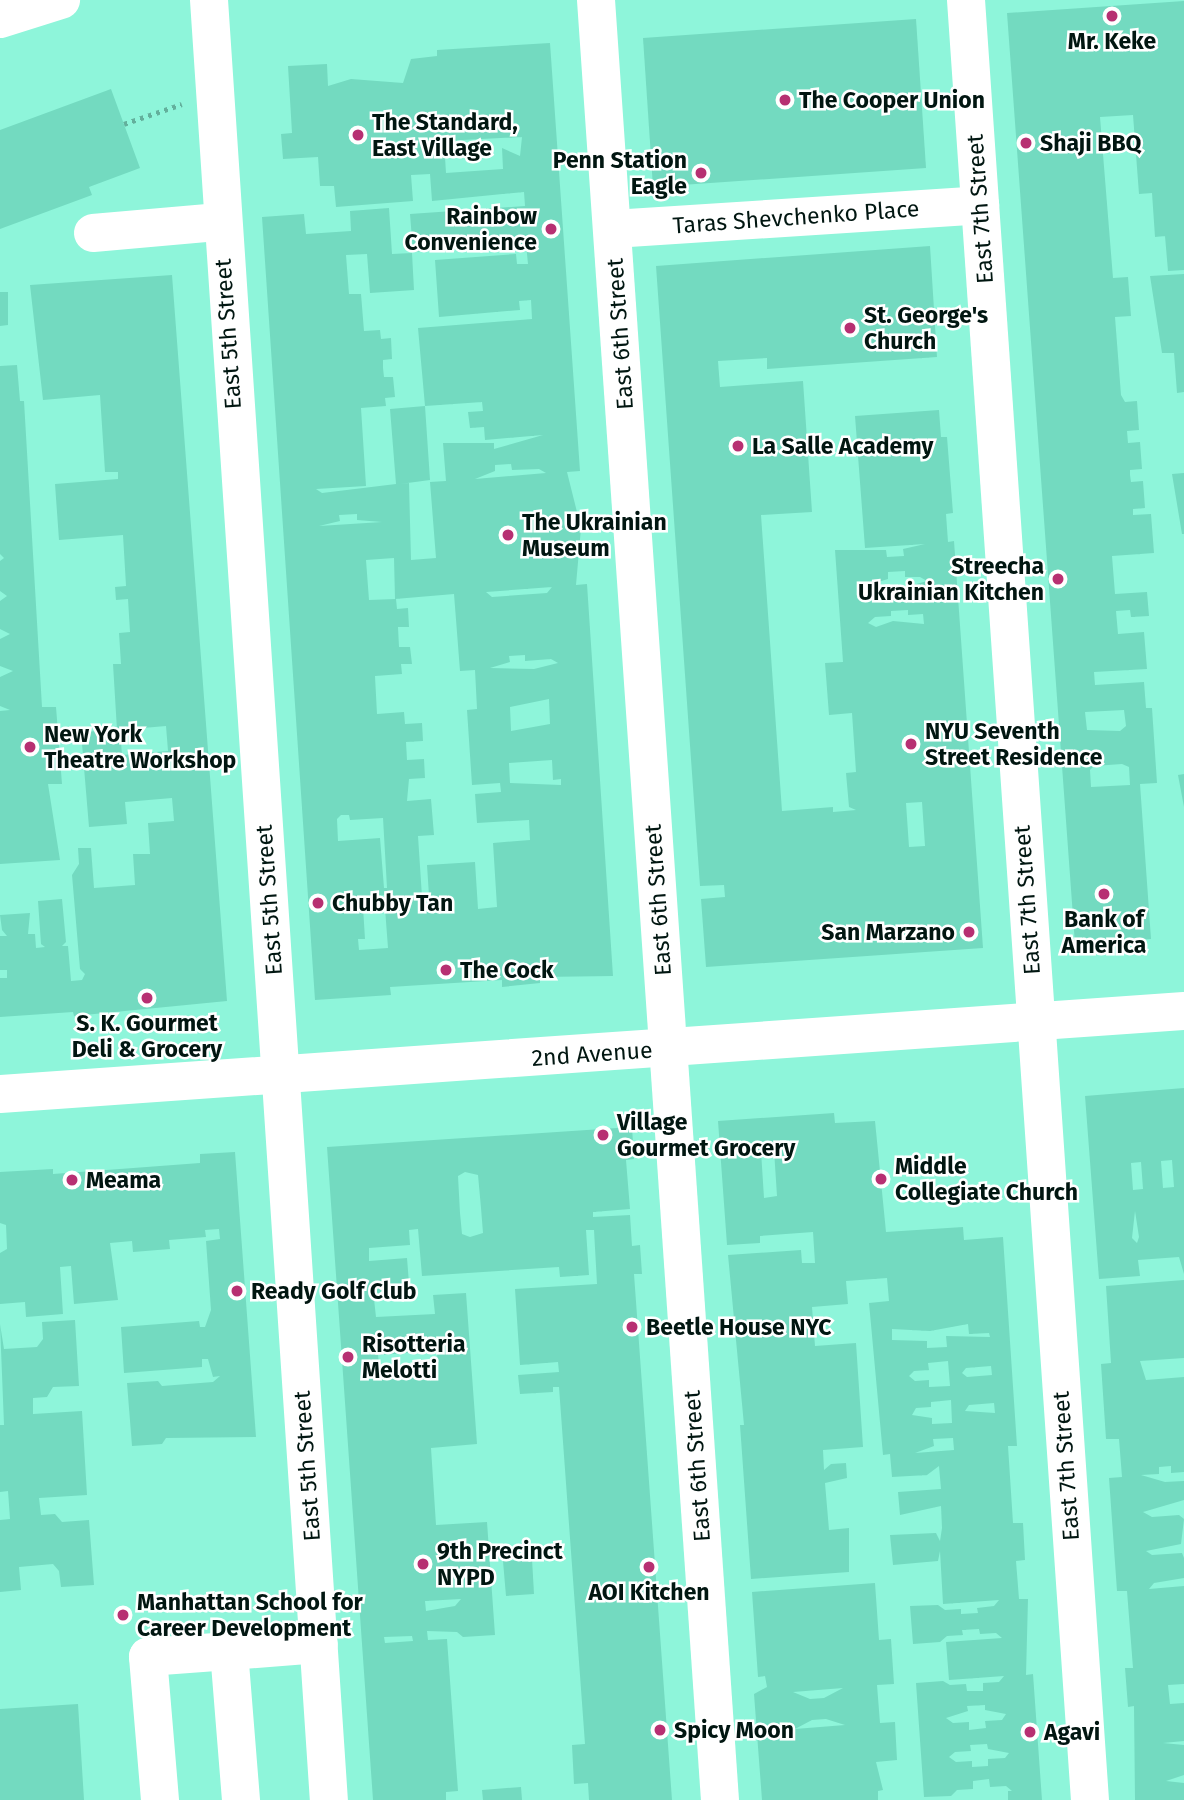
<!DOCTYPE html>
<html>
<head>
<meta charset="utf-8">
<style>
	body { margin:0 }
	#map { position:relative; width:1184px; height:1800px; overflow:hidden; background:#8ef5da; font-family:"Fira Sans",sans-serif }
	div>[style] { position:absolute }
	.building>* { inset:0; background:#73dac0 }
	.path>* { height:4.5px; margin-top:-2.25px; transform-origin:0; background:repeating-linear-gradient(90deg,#63b09c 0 3.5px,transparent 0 8.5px) }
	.minor>* { height:38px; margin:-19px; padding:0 19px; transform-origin:19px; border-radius:19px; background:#fff }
	.major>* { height:38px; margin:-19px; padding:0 19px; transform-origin:19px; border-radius:19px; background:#fff }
	.dots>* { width:19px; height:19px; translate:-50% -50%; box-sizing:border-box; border:4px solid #fff; border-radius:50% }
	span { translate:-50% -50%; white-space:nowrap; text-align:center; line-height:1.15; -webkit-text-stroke:5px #fff; paint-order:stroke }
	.poi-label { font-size:23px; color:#011611; font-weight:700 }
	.left { translate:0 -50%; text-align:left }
	.right { translate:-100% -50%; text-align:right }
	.street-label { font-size:23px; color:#011611 }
</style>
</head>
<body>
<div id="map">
	<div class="building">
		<div style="clip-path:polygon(evenodd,1184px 1px,1184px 270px,1168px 271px,1165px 236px,1155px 237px,1152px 193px,1139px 194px,1133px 115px,1100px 117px,1113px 278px,1128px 277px,1131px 316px,1115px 317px,1121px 395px,1125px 402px,1137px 401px,1139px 430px,1127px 431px,1128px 443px,1140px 442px,1142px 469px,1130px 470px,1130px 475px,1131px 482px,1143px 481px,1145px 508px,1133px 509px,1133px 515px,1151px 514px,1154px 553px,1112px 556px,1115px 594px,1147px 592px,1149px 616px,1131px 617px,1130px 610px,1116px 611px,1118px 634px,1144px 632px,1147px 669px,1094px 672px,1095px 685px,1144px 682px,1146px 708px,1152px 708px,1157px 783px,1140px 784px,1151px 939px,1075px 944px,1007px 13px,1184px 1px,1124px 710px,1126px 726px,1120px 731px,1087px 730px,1085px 712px,1124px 710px,1184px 1px,1122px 764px,1129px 767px,1130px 785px,1091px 787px,1090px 770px,1094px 766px,1122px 764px)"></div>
		<div style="clip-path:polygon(916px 19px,926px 168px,653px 187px,643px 38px)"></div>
		<div style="clip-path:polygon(evenodd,550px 43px,580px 471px,567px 472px,581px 528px,576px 585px,587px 584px,613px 976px,540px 977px,540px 983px,502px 987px,502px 980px,390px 987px,391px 995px,315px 1000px,262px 217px,304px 214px,306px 234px,351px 231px,350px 211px,389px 208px,392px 254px,412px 253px,414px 290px,370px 293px,367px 254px,346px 255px,349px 294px,361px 294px,364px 331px,380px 330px,381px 339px,391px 338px,392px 359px,383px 360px,383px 368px,384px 377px,393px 377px,395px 397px,385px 398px,386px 406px,361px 408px,366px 486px,316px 489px,322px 493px,396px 484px,390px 409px,425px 406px,430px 480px,400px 484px,409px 483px,411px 560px,436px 558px,430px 482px,446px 481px,443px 443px,494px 443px,494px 449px,543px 435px,485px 440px,484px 427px,470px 428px,468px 412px,483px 411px,482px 402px,425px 406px,418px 328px,532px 319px,531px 300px,519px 301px,520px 310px,439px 317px,435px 260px,516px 254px,517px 264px,528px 264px,526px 244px,413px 252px,410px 214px,525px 206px,524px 192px,432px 201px,430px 174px,411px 175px,413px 201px,336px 207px,334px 186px,320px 186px,318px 157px,283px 159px,281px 134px,292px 133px,288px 66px,327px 64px,328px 86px,351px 79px,403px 83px,411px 59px,437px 56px,437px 50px,550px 43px,522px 137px,520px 156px,502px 148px,503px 169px,446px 173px,444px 141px,522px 137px,550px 43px,511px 464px,512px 470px,539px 469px,546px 473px,475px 479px,495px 471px,495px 465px,511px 464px,550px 43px,357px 514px,357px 520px,382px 522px,319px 526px,340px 521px,339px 515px,357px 514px,550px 43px,394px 558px,395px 599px,454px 594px,460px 671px,475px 670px,477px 709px,467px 710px,472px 785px,500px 783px,501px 792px,475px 794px,477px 823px,529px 820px,530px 840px,493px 843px,497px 907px,478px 909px,475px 862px,427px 865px,430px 911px,423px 912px,418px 836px,434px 835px,431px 799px,407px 801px,409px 779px,425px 778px,424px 759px,407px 760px,406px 742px,423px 741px,422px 723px,405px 724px,404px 712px,377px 714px,375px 676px,402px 674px,401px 664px,412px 664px,410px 647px,399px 647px,398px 627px,409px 627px,408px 608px,397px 609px,396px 599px,369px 600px,366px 560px,394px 558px,550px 43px,552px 587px,547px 593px,492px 597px,486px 592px,552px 587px,550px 43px,525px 655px,525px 661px,551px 659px,558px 663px,534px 669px,490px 668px,510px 662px,509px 656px,525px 655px,550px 43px,549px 699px,550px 724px,511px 731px,510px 707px,549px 699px,550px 43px,552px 760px,553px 780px,561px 779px,561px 785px,510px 783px,509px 763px,552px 760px,550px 43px,341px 815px,349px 815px,350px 820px,383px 818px,387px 888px,384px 888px,380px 838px,338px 841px,337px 819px,341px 815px,550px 43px,384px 895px,388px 948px,359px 950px,358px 939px,365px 939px,363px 907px,356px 907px,355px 897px,384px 895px)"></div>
		<div style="clip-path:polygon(111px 89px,140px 168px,89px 187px,92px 195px,0 229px,0 130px)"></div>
		<div style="clip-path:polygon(evenodd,930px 246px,937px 357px,767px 369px,767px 358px,718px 361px,720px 387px,803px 381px,812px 512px,761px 515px,782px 811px,833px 807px,833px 812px,856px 810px,849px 807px,846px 773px,856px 772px,852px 713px,829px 715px,825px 663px,843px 662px,835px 550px,886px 550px,887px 557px,904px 556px,903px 549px,925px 544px,865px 548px,855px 416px,939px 410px,941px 437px,947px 437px,953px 513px,946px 514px,948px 542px,954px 541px,983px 948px,706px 967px,701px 899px,725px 897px,724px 885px,700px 886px,656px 266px,930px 246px,905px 571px,905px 577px,920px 577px,927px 581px,906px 587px,906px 592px,889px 594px,889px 588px,865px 586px,888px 579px,888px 572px,905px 571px,930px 246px,908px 610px,908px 615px,923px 614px,924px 624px,893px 621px,876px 627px,868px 623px,875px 617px,891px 616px,891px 611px,908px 610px,930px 246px,922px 802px,925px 846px,909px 847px,906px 803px,922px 802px)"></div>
		<div style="clip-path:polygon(1184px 274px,1184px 392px,1177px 393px,1174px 353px,1162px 353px,1150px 276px)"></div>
		<div style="clip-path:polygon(evenodd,172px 275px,227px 1001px,74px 1016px,73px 1012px,0 1017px,0 978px,7px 978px,7px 970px,0 970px,0 936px,7px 936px,2px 930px,0 915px,30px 913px,28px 934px,35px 934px,36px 948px,45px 947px,41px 944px,38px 901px,62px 899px,66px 942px,62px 946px,68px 946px,71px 981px,82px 980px,85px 974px,80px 969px,72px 875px,79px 864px,78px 848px,91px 848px,94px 888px,135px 885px,133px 854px,150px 854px,148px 823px,174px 821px,172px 798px,125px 802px,127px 824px,89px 827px,81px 732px,117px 730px,113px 664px,121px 664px,119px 633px,130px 632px,128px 599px,116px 600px,115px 587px,126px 586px,123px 535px,59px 540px,55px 484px,118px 479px,118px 472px,105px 472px,100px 395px,43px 400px,30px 285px,172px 275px,166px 726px,168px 751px,122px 755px,120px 730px,166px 726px)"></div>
		<div style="clip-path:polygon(0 292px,8px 292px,8px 325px,0 326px)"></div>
		<div style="clip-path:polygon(17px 365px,20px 401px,24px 401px,42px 707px,56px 707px,62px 784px,48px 784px,60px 860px,0 864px,0 711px,10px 710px,0 706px,0 677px,13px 671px,0 666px,0 639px,10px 634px,0 629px,0 601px,7px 596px,0 591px,0 561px,4px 558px,0 554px,0 366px)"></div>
		<div style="clip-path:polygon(1184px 473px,1184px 534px,1182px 534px,1172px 474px)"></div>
		<div style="clip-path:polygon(1184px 774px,1184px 807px,1178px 775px)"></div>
		<div style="clip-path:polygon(evenodd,1184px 1088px,1184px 1274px,1179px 1257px,1138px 1260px,1140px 1276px,1099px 1279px,1085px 1096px,1184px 1088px,1172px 1160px,1174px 1187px,1163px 1188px,1161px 1161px,1172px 1160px,1184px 1088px,1141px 1162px,1143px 1189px,1133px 1190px,1131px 1163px,1141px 1162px,1184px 1088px,1135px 1211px,1139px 1237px,1137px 1243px,1132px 1238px,1135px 1211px)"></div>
		<div style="clip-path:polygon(evenodd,834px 1113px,835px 1123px,875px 1121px,886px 1232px,963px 1227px,964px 1240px,1003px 1237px,1017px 1446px,1008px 1446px,1013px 1523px,1023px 1523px,1025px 1560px,1016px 1561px,1019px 1599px,1028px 1599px,1026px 1675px,1033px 1674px,1042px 1800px,1008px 1800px,1008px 1791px,1012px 1791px,1006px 1786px,990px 1787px,989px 1779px,973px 1781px,973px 1789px,957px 1790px,951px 1796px,924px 1797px,916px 1683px,943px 1681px,950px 1685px,966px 1684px,967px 1691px,983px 1691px,983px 1683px,999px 1682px,1004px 1676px,949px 1680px,946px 1642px,1002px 1638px,996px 1633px,980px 1634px,979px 1629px,962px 1630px,963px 1635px,947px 1636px,940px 1642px,913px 1644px,910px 1606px,938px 1605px,945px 1610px,961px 1609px,961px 1614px,978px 1613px,977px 1608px,994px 1606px,999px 1600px,943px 1604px,940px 1551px,938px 1561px,893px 1565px,890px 1535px,936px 1533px,940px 1541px,942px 1528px,941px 1506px,900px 1515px,898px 1492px,941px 1489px,939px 1466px,927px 1475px,892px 1477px,890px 1454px,883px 1455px,869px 1303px,889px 1301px,887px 1278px,846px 1281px,848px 1304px,812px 1307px,815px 1346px,856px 1343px,863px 1447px,823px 1450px,824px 1470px,831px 1464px,846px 1463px,847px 1478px,825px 1483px,829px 1530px,849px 1528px,849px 1572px,751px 1579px,740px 1425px,744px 1425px,728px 1255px,801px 1250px,802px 1263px,815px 1263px,813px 1232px,760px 1236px,760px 1243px,727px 1245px,718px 1121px,834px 1113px,774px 1150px,777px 1196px,764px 1198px,761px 1151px,774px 1150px,834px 1113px,968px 1324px,969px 1334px,989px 1333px,990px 1337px,946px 1336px,947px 1347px,927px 1348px,927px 1341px,892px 1340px,892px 1329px,930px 1331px,968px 1324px,834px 1113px,948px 1361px,950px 1386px,929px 1387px,929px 1380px,915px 1381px,909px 1376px,914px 1371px,929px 1370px,928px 1363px,948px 1361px,834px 1113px,991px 1366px,992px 1375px,967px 1377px,962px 1373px,966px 1368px,991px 1366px,834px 1113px,951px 1400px,952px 1423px,932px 1424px,932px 1418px,912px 1415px,916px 1408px,931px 1407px,931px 1402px,951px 1400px,834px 1113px,994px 1403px,995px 1413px,965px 1411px,969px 1405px,994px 1403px,834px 1113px,953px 1438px,954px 1450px,915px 1453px,934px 1446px,933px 1439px,953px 1438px,834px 1113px,985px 1705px,985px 1710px,1006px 1714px,1002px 1720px,985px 1721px,986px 1728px,969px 1730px,969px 1722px,953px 1723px,946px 1718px,968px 1711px,967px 1706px,985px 1705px,834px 1113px,987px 1744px,988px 1749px,1009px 1753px,1005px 1758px,988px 1759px,988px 1766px,972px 1767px,972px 1761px,956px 1762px,949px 1757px,955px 1752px,971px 1751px,970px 1745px,987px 1744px)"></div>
		<div style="clip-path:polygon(evenodd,632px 1127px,634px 1159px,626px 1160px,630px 1209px,593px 1212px,593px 1217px,630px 1215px,632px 1246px,640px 1245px,642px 1274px,634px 1274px,672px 1800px,589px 1800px,588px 1783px,574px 1784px,572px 1745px,585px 1744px,559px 1387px,553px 1387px,553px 1392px,520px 1394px,518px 1375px,559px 1372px,558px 1362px,520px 1365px,515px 1289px,597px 1284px,594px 1230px,586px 1230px,589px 1275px,560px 1277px,559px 1267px,422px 1276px,418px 1229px,409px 1230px,410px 1245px,369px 1248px,369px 1261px,407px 1258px,410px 1296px,374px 1299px,376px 1317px,435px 1314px,433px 1295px,466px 1293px,477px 1444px,431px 1448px,436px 1525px,487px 1522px,495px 1635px,463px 1637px,457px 1632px,427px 1631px,428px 1640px,447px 1639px,458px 1791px,446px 1792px,446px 1800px,373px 1800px,327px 1147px,632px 1127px,465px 1172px,478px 1175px,481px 1208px,483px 1233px,470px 1237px,462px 1234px,460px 1213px,458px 1176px,465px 1172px,632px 1127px,437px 1351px,438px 1370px,380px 1374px,378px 1355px,437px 1351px,632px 1127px,461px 1599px,455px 1606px,426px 1611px,425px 1601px,461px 1599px,632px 1127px,412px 1636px,413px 1641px,385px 1643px,384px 1637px,412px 1636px)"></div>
		<div style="clip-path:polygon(235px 1152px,256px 1437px,166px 1438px,162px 1444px,132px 1446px,127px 1383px,158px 1381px,162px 1386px,213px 1382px,220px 1376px,213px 1377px,208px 1359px,202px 1359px,202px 1367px,124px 1373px,121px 1327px,199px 1321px,200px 1327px,205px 1327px,211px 1310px,206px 1241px,220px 1239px,219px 1229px,205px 1230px,206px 1237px,169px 1240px,170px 1249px,133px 1252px,132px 1241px,110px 1243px,118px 1300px,74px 1304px,71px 1266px,60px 1267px,63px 1314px,26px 1317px,25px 1302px,0 1304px,0 1253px,7px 1249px,6px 1225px,0 1223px,0 1172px,53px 1169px,53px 1174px,200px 1163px,200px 1154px)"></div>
		<div style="clip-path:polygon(1184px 1280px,1184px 1358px,1140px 1361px,1146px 1380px,1184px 1377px,1184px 1472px,1171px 1473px,1171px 1466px,1159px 1467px,1159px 1474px,1141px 1475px,1165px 1482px,1184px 1481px,1184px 1500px,1143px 1512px,1152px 1517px,1179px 1515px,1184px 1519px,1181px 1544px,1146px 1551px,1152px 1555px,1182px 1553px,1184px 1558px,1184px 1578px,1154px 1583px,1149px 1589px,1184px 1586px,1184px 1684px,1168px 1685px,1170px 1704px,1184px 1703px,1184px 1741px,1163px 1743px,1184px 1745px,1184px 1775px,1166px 1781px,1184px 1783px,1184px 1800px,1135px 1800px,1134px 1706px,1128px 1707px,1125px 1668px,1133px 1668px,1127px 1591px,1117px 1591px,1109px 1478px,1122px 1477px,1119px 1439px,1106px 1439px,1101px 1364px,1111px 1363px,1106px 1286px)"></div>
		<div style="clip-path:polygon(75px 1320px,79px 1386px,53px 1387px,47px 1397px,33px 1398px,33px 1414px,82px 1411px,87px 1495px,39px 1498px,41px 1515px,55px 1514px,62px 1522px,89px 1520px,94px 1585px,61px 1587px,59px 1571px,53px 1564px,19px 1567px,21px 1590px,0 1592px,0 1520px,10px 1519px,8px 1491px,0 1492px,0 1425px,4px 1425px,0 1324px,4px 1349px,37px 1347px,43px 1339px,42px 1322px)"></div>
		<div style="clip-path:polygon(532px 1559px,534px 1594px,506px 1596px,503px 1561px)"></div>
		<div style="clip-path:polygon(evenodd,875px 1583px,879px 1640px,891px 1639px,894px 1684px,877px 1685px,880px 1723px,895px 1722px,897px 1760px,876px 1762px,883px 1790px,878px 1791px,878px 1800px,762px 1800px,754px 1694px,767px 1687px,765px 1676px,758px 1677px,752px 1592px,875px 1583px,843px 1688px,824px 1698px,810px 1699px,793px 1692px,843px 1688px,875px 1583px,826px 1719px,845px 1725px,795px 1729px,812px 1720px,826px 1719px)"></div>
		<div style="clip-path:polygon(78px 1704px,84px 1800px,0 1800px,0 1709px)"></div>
		<div style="clip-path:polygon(521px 1787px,522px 1800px,483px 1800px,482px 1790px)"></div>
	</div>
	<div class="path">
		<div style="left:124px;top:124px;width:61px;rotate:-19deg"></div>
	</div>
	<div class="minor">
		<div style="left:209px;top:0;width:1804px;rotate:86.19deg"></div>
		<div style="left:596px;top:0;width:1804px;rotate:86.06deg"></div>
		<div style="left:966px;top:0;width:1804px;rotate:86.06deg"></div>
		<div style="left:613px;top:229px;width:368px;rotate:-3.7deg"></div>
		<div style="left:93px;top:233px;width:127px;rotate:-5deg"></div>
		<div style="left:160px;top:1800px;width:144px;rotate:-94.8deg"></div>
		<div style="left:148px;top:1657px;width:81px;rotate:-4.2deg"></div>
		<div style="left:241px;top:1800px;width:149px;rotate:-94.6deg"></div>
		<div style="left:229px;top:1651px;width:90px;rotate:-4.4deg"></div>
	</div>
	<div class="major">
		<div style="left:0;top:19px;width:64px;rotate:-17.3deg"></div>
		<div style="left:0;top:1094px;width:1187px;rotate:-4.01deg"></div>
	</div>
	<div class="dots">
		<div style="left:1112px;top:16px;background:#b73072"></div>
		<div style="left:785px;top:100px;background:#b73072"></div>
		<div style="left:358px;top:135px;background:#b73072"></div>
		<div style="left:1026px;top:143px;background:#b73072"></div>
		<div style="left:701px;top:173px;background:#b73072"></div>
		<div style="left:551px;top:229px;background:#b73072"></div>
		<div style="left:850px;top:328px;background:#b73072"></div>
		<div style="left:738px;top:446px;background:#b73072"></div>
		<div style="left:508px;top:535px;background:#b73072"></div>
		<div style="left:1058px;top:579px;background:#b73072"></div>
		<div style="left:911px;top:744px;background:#b73072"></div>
		<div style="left:30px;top:747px;background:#b73072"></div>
		<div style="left:1104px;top:894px;background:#b73072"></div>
		<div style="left:318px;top:903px;background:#b73072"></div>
		<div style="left:969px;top:932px;background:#b73072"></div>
		<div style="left:446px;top:970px;background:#b73072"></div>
		<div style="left:147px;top:998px;background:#b73072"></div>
		<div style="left:603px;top:1135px;background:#b73072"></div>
		<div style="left:881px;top:1179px;background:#b73072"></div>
		<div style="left:72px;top:1180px;background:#b73072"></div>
		<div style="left:237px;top:1291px;background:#b73072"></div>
		<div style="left:632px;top:1327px;background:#b73072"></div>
		<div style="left:348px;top:1357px;background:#b73072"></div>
		<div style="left:423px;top:1564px;background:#b73072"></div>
		<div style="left:649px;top:1567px;background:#b73072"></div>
		<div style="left:123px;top:1615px;background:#b73072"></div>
		<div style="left:660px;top:1730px;background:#b73072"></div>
		<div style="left:1030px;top:1732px;background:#b73072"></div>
	</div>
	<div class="poi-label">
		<span style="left:1112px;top:41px">Mr. Keke</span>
		<span class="left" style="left:799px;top:100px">The Cooper Union</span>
		<span class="left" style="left:372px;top:135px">The Standard,<br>East Village</span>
		<span class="left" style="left:1040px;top:143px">Shaji BBQ</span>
		<span class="right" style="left:687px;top:173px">Penn Station<br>Eagle</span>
		<span class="right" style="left:537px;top:229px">Rainbow<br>Convenience</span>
		<span class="left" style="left:864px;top:328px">St. George's<br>Church</span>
		<span class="left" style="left:752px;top:446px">La Salle Academy</span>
		<span class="left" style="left:522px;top:535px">The Ukrainian<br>Museum</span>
		<span class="right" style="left:1044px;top:579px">Streecha<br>Ukrainian Kitchen</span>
		<span class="left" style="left:925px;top:744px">NYU Seventh<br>Street Residence</span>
		<span class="left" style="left:44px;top:747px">New York<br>Theatre Workshop</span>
		<span class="left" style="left:332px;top:903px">Chubby Tan</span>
		<span style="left:1104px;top:932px">Bank of<br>America</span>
		<span class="right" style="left:955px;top:932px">San Marzano</span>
		<span class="left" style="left:460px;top:970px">The Cock</span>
		<span style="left:147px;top:1036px">S. K. Gourmet<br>Deli &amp; Grocery</span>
		<span class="left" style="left:617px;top:1135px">Village<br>Gourmet Grocery</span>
		<span class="left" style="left:895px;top:1179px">Middle<br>Collegiate Church</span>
		<span class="left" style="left:86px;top:1180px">Meama</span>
		<span class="left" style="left:251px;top:1291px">Ready Golf Club</span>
		<span class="left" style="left:646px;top:1327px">Beetle House NYC</span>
		<span class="left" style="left:362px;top:1357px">Risotteria<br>Melotti</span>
		<span class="left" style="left:437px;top:1564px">9th Precinct<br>NYPD</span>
		<span style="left:649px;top:1592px">AOI Kitchen</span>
		<span class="left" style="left:137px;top:1615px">Manhattan School for<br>Career Development</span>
		<span class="left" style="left:674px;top:1730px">Spicy Moon</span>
		<span class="left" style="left:1044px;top:1732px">Agavi</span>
	</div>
	<div class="street-label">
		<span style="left:980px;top:209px;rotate:-94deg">East 7th Street</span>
		<span style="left:796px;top:217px;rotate:-4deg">Taras Shevchenko Place</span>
		<span style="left:228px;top:334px;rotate:-94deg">East 5th Street</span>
		<span style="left:620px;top:334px;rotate:-94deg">East 6th Street</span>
		<span style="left:269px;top:900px;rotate:-94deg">East 5th Street</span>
		<span style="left:658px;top:900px;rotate:-94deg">East 6th Street</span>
		<span style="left:1027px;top:900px;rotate:-94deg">East 7th Street</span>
		<span style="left:592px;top:1054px;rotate:-4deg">2nd Avenue</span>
		<span style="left:307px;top:1466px;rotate:-94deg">East 5th Street</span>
		<span style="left:697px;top:1466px;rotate:-94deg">East 6th Street</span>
		<span style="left:1066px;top:1466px;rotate:-94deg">East 7th Street</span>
	</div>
</div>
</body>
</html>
